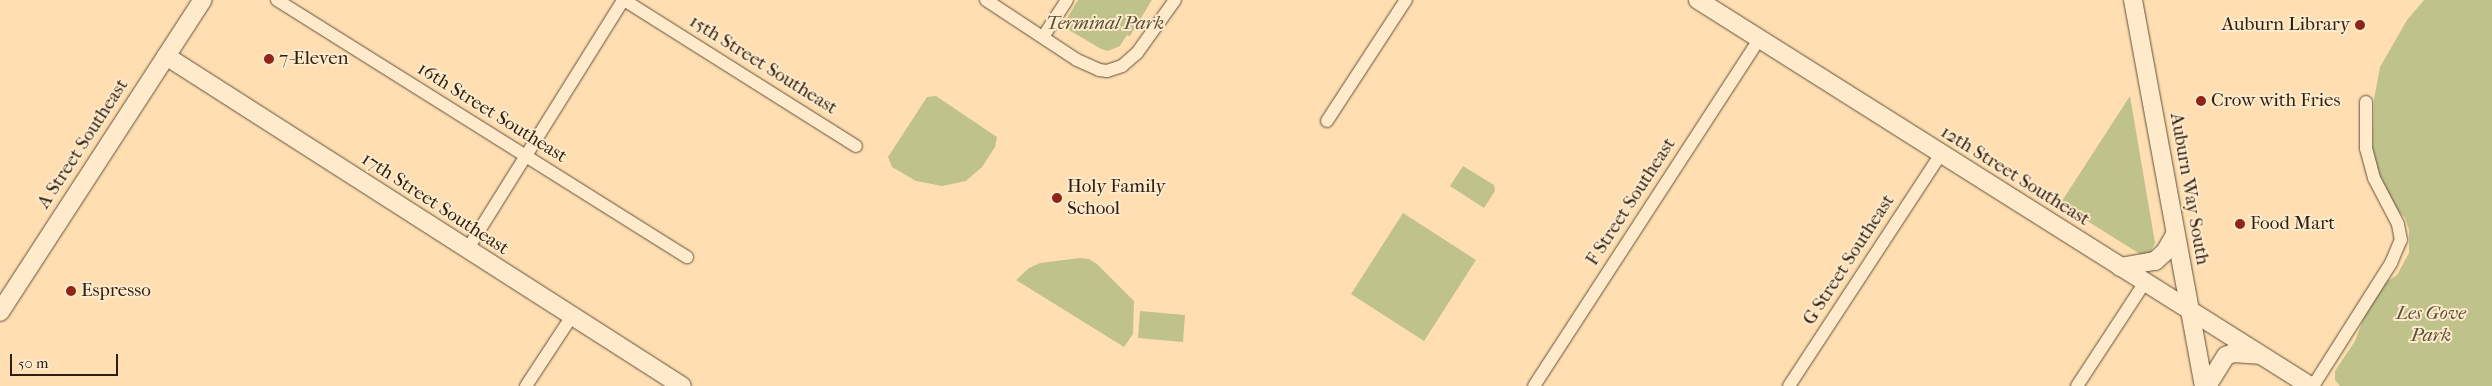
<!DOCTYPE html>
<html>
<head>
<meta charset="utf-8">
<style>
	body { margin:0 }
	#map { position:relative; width:2492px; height:386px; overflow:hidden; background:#ffdfb1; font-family:"IM FELL French Canon",serif }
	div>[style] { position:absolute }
	.green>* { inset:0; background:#c0c28c }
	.roads { filter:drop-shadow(0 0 1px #62503a) drop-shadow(0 0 1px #62503a) }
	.street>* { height:12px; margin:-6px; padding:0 6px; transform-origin:6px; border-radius:6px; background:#ffeacc }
	.secondary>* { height:18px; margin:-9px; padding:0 9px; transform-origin:9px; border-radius:9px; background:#ffeacc }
	.dots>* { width:14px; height:14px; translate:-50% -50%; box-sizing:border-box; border:2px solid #ffeacc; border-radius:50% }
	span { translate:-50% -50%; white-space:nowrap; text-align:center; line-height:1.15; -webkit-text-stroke:4px #ffeacc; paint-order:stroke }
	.park-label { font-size:19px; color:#595137; font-style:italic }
	.poi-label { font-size:19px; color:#2d2012 }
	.right { translate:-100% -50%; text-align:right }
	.left { translate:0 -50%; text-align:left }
	.street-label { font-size:19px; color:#2d2012 }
	.scale { position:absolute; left:10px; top:354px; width:108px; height:22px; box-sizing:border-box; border:2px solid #2d2012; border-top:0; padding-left:6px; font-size:15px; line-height:18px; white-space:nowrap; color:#2d2012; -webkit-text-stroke:4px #ffeacc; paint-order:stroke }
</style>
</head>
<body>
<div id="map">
	<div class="green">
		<div style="clip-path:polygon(1078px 0,1152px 0,1130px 36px,1127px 35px,1120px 46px,1108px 51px,1101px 49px,1069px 30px,1066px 25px,1066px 20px)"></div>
		<div style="clip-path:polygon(2424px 0,2492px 0,2492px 386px,2340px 386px,2335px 380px,2335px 371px,2355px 341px,2366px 312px,2383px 284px,2397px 275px,2409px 253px,2409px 230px,2405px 218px,2393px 205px,2375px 165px,2373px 149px,2374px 99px,2380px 67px,2407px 20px)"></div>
		<div style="clip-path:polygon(936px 96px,997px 137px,995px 147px,982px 167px,966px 181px,942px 186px,916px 181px,892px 167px,888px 157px,927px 97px)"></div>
		<div style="clip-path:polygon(2130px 96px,2155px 243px,2150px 253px,2140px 254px,2060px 204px)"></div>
		<div style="clip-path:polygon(1463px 166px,1494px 185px,1495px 191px,1484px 208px,1450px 186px)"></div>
		<div style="clip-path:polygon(1403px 213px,1476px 260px,1424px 341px,1351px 294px)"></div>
		<div style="clip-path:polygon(1080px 258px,1089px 259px,1097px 264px,1134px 301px,1133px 334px,1124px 347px,1016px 280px,1029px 268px,1040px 263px)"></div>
		<div style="clip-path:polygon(1140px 311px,1185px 315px,1183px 342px,1138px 338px)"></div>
	</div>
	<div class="roads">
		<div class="street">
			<div style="left:277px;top:0;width:484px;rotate:32.1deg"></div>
			<div style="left:624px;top:0;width:274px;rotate:32.2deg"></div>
			<div style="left:986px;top:0;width:109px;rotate:33.4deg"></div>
			<div style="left:1077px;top:60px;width:24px;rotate:24deg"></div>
			<div style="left:1099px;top:70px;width:8px;rotate:7deg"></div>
			<div style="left:1107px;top:71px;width:16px;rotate:-18deg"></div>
			<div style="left:1122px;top:66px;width:20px;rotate:-41deg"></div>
			<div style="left:1137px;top:53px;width:65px;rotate:-54.4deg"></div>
			<div style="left:1043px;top:37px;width:44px;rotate:-57deg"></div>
			<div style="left:1327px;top:121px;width:145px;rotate:-56.9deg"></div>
			<div style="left:467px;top:250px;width:295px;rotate:-58deg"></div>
			<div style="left:526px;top:386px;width:84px;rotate:-56.7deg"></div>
			<div style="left:1534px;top:386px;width:414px;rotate:-57deg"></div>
			<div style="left:1789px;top:386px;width:277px;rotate:-56.8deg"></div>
			<div style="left:2077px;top:386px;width:124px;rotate:-56.8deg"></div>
			<div style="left:2313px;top:386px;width:146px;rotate:-57.6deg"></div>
			<div style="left:2391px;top:263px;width:25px;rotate:-67deg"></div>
			<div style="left:2401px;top:240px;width:16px;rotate:-101deg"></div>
			<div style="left:2398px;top:224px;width:52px;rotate:-117.6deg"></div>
			<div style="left:2374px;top:178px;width:30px;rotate:-105deg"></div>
			<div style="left:2366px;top:149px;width:47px;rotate:-90deg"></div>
		</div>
		<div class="secondary">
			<div style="left:1698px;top:0;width:724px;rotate:32.24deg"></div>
			<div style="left:2133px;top:0;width:392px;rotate:79.6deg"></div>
			<div style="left:166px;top:56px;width:612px;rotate:32.6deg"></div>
			<div style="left:2120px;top:267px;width:36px;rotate:-10deg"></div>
			<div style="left:2155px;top:261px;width:13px;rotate:-42deg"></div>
			<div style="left:2165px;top:252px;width:20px;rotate:-60deg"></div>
			<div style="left:0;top:312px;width:372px;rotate:-57deg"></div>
			<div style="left:2207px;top:386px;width:36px;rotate:-58deg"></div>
			<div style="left:2226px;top:356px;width:8px;rotate:-23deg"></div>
			<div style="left:2233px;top:353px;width:26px;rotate:4deg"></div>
		</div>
	</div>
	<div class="dots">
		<div style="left:2360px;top:25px;background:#8f2418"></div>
		<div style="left:269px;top:59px;background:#8f2418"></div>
		<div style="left:2201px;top:101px;background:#8f2418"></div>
		<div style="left:1057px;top:198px;background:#8f2418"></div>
		<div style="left:2240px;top:224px;background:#8f2418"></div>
		<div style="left:71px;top:291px;background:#8f2418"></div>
	</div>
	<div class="park-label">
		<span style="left:1105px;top:24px">Terminal Park</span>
		<span style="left:2431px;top:325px">Les Gove<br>Park</span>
	</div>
	<div class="poi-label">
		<span class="right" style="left:2350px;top:25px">Auburn Library</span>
		<span class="left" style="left:279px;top:59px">7-Eleven</span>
		<span class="left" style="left:2211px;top:101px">Crow with Fries</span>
		<span class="left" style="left:1067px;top:198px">Holy Family<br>School</span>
		<span class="left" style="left:2250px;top:224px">Food Mart</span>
		<span class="left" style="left:81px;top:291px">Espresso</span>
	</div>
	<div class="street-label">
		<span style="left:763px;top:65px;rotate:32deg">15th Street Southeast</span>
		<span style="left:492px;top:113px;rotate:32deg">16th Street Southeast</span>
		<span style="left:83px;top:144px;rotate:-57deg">A Street Southeast</span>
		<span style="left:2015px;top:176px;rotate:32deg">12th Street Southeast</span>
		<span style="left:2189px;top:189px;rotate:80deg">Auburn Way South</span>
		<span style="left:1631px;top:202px;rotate:-57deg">F Street Southeast</span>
		<span style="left:435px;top:204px;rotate:33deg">17th Street Southeast</span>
		<span style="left:1849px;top:260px;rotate:-57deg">G Street Southeast</span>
	</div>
	<div class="scale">50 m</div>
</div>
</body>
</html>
